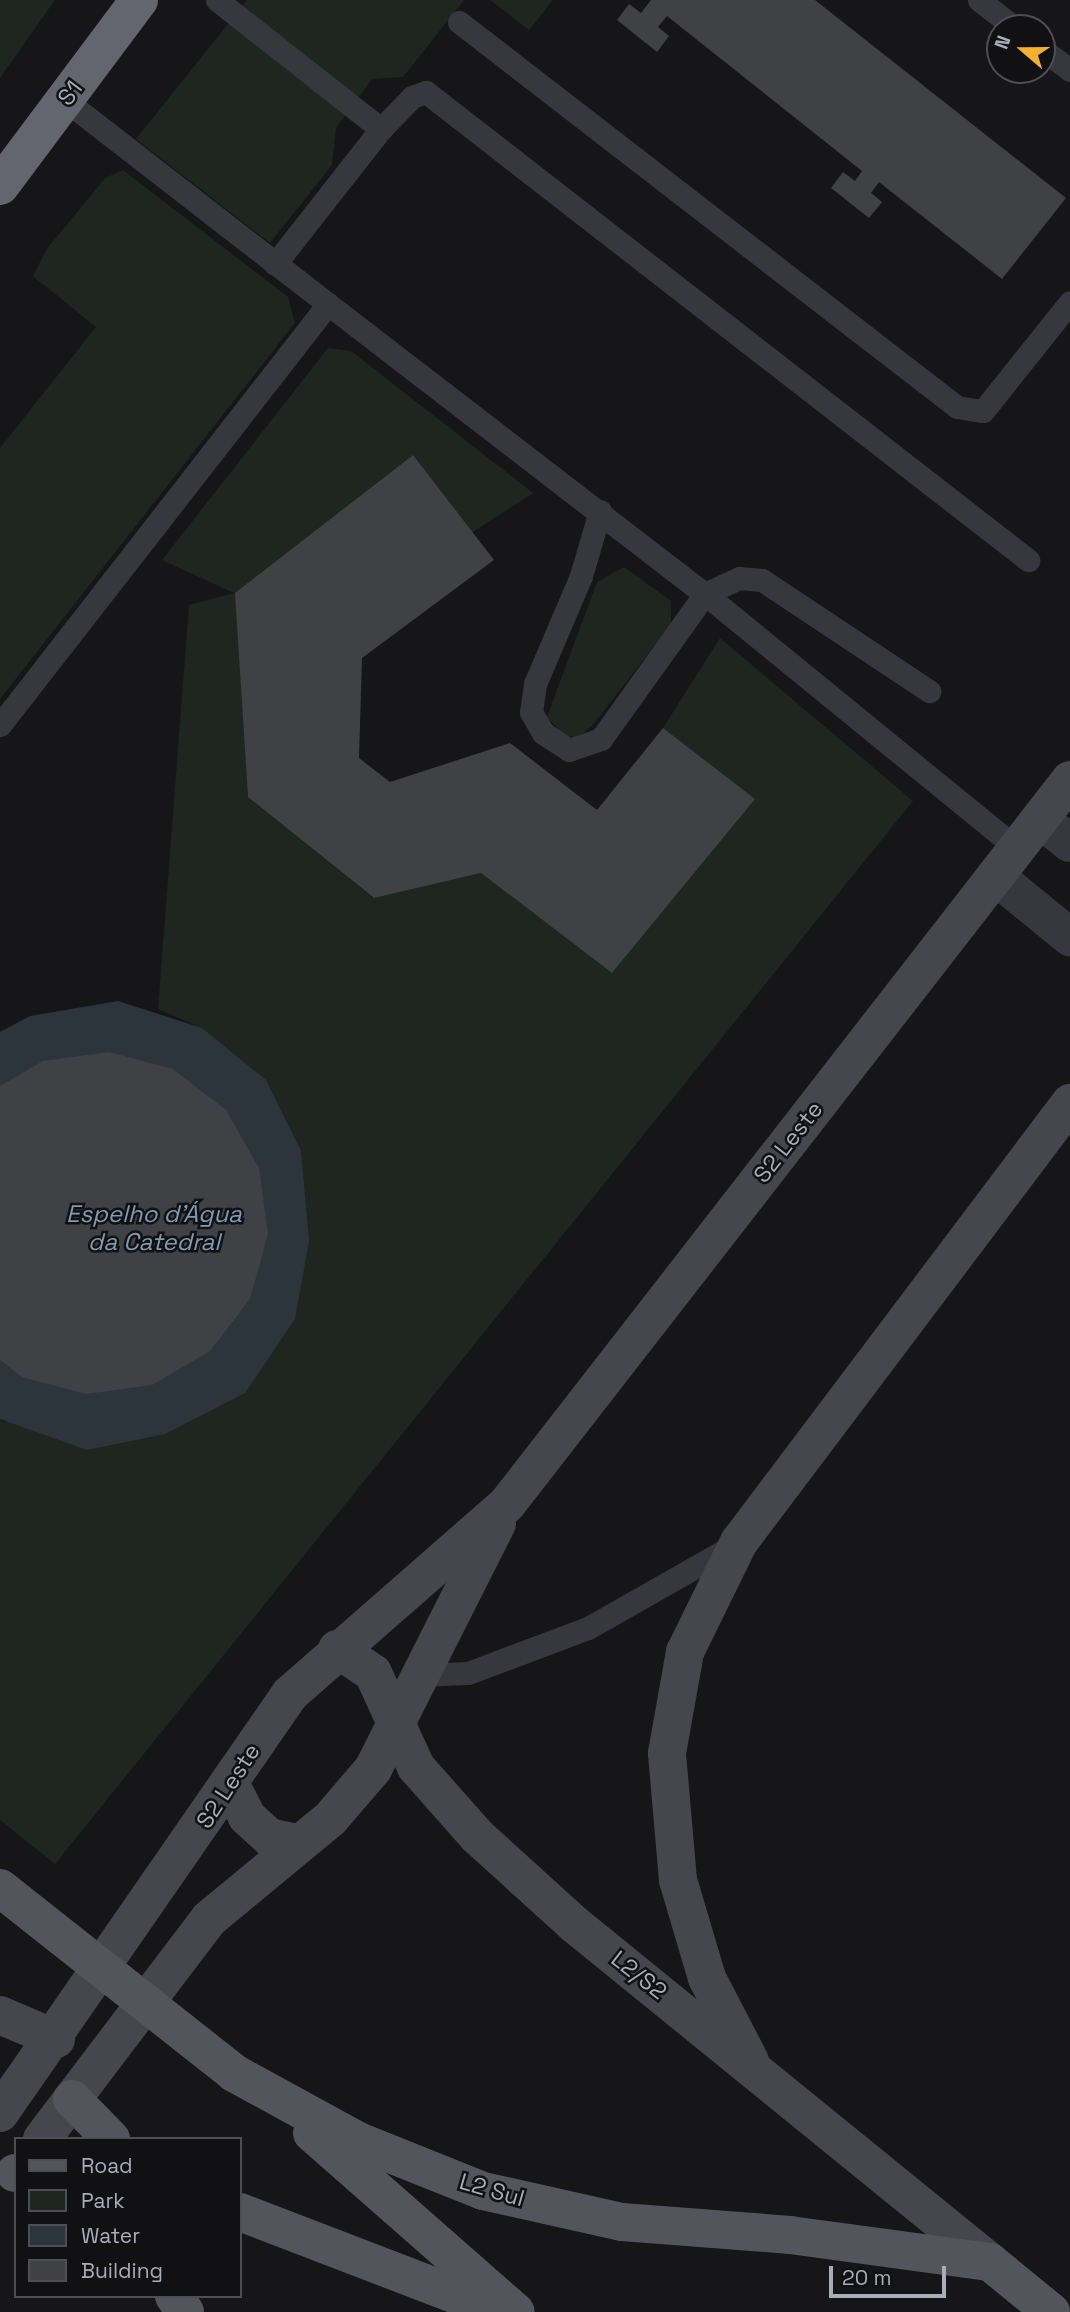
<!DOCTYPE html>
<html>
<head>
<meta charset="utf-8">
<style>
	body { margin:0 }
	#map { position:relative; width:1070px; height:2312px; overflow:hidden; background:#161618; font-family:"Space Grotesk",sans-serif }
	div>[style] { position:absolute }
	.green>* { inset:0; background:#1e261f }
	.water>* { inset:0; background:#2c353c }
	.building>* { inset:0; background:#404145 }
	.lane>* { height:23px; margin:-11.5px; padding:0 11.5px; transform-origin:11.5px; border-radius:11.5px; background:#37383d }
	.street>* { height:38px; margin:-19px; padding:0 19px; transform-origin:19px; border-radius:19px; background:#37383d }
	.secondary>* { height:38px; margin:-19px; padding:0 19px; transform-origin:19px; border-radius:19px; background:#45474d }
	.primary>* { height:38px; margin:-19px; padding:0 19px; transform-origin:19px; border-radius:19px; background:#53555c }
	.highway>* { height:38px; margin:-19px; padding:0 19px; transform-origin:19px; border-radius:19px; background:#63666e }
	.primary-bridge>* { height:38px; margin:-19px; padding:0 19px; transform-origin:19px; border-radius:19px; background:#53555c }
	span { translate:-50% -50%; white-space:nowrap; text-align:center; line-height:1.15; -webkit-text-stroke:5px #111113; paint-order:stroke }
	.street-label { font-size:23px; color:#a8adb8 }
	.water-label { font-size:24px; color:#7f9bb3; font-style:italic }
	.legend { position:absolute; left:14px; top:2137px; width:228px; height:161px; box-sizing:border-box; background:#111113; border:2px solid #4d4f55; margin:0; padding:9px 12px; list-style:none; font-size:21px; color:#a8adb8 }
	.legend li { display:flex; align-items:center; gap:14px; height:35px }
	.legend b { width:35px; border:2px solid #4d4f55 }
	.north { position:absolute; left:986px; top:14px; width:70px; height:70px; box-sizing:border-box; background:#111113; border:2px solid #4d4f55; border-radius:50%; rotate:290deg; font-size:19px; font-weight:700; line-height:28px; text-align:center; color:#a8adb8 }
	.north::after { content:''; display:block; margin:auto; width:24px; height:32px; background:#f2b134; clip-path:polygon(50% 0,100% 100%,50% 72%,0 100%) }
	.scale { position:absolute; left:829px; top:2266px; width:117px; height:32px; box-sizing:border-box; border:4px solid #a8adb8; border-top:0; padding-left:9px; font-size:21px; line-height:24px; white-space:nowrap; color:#a8adb8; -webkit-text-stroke:5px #111113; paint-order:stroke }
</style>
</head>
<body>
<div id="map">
	<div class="green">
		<div style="clip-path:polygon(0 0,55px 0,0 78px)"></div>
		<div style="clip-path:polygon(247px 0,464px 0,403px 77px,372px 79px,336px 128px,332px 165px,270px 243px,136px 139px)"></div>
		<div style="clip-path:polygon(490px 0,553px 0,529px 30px)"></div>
		<div style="clip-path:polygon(123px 170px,288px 297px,295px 323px,0 699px,0 448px,96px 327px,33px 276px,46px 250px,105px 178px)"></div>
		<div style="clip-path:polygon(328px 348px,351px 351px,533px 493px,471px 533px,413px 455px,236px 593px,248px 797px,373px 898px,481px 873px,612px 973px,754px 800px,663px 728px,720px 638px,913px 801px,55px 1864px,0 1820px,0 1419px,5px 1423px,202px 1028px,158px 1009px,189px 605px,234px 593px,162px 560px)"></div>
		<div style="clip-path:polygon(624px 567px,671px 601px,671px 624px,592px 726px,577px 738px,563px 734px,547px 717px,597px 582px)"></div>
	</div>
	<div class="water">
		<div style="clip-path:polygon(118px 1001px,202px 1028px,266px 1080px,301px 1151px,309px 1241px,295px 1319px,245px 1393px,165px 1434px,87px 1450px,0 1419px,0 1032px,30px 1016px)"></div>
	</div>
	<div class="building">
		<div style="clip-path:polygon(651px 0,815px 0,1066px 198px,1002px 279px,879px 182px,871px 193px,882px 202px,869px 218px,831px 188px,843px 172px,855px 181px,862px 171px,667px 16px,658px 27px,669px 36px,657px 52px,617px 20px,629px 4px,641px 13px)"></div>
		<div style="clip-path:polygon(413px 455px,494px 560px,362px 658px,359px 758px,390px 782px,510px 743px,597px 810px,663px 728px,755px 799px,612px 973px,481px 873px,374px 898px,248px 797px,235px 593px)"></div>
		<div style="clip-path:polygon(109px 1052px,173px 1069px,226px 1110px,259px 1168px,268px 1234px,250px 1299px,210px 1351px,152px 1385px,86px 1394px,22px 1377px,0 1360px,0 1086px,43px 1061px)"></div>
	</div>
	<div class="lane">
		<div style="left:217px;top:0;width:209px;rotate:38.2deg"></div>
		<div style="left:979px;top:0;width:46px;rotate:37.9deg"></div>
		<div style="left:459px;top:22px;width:629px;rotate:37.71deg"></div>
		<div style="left:957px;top:407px;width:26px;rotate:9deg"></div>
		<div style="left:983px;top:411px;width:139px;rotate:-51.4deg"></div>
		<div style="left:1042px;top:49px;width:35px;rotate:37deg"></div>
		<div style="left:275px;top:264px;width:172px;rotate:-51.9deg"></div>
		<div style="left:381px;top:129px;width:45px;rotate:-45.9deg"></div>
		<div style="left:412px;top:97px;width:15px;rotate:-20deg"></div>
		<div style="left:426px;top:92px;width:763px;rotate:37.86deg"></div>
		<div style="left:328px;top:304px;width:476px;rotate:37.6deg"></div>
		<div style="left:705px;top:594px;width:38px;rotate:-25deg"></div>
		<div style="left:739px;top:578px;width:23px;rotate:5deg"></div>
		<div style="left:762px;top:580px;width:201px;rotate:33.6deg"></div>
		<div style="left:600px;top:511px;width:68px;rotate:106.3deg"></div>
		<div style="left:581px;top:576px;width:117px;rotate:113.1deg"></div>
		<div style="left:535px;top:684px;width:28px;rotate:98deg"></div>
		<div style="left:531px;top:712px;width:24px;rotate:60deg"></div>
		<div style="left:543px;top:733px;width:31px;rotate:33deg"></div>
		<div style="left:569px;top:750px;width:34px;rotate:-19deg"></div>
		<div style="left:601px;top:739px;width:178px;rotate:-54.4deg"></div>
		<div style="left:705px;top:594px;width:402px;rotate:39.2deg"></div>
		<div style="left:0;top:725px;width:534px;rotate:-52.08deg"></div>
		<div style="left:328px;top:304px;width:333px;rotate:-142.2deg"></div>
		<div style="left:417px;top:1675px;width:51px;rotate:-2.2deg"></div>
		<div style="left:468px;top:1673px;width:128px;rotate:-20.6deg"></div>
		<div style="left:588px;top:1628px;width:168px;rotate:-29.6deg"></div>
	</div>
	<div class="street">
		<div style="left:1040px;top:819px;width:38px;rotate:39deg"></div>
		<div style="left:995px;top:876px;width:97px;rotate:39.1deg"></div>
	</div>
	<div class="secondary">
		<div style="left:337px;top:1649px;width:43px;rotate:33.7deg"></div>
		<div style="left:373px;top:1673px;width:103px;rotate:65.4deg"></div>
		<div style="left:416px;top:1767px;width:92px;rotate:48.5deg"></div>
		<div style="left:477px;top:1836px;width:131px;rotate:42.2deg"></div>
		<div style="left:574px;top:1924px;width:536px;rotate:39.09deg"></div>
		<div style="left:231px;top:1785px;width:36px;rotate:63deg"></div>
		<div style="left:247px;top:1817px;width:30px;rotate:42deg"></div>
		<div style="left:269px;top:1837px;width:29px;rotate:12deg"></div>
		<div style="left:0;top:2015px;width:61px;rotate:23.2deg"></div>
		<div style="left:750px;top:2061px;width:93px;rotate:-117.4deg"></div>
		<div style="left:707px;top:1978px;width:102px;rotate:-106.5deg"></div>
		<div style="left:678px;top:1880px;width:127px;rotate:-95deg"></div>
		<div style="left:667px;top:1753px;width:103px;rotate:-79.9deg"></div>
		<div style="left:685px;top:1652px;width:123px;rotate:-63.9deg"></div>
		<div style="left:739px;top:1542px;width:550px;rotate:-52.98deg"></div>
		<div style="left:0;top:2113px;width:510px;rotate:-55.31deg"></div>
		<div style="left:290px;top:1694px;width:288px;rotate:-41.2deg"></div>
		<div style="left:507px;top:1504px;width:917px;rotate:-52.13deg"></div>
		<div style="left:42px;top:2139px;width:276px;rotate:-52.8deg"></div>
		<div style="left:209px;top:1919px;width:158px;rotate:-39.6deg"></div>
		<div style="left:331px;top:1818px;width:65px;rotate:-49.4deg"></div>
		<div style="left:373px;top:1769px;width:275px;rotate:-63.2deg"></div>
	</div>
	<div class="primary">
		<div style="left:234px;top:2073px;width:141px;rotate:28.7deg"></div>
		<div style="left:358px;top:2141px;width:135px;rotate:21.8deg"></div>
		<div style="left:483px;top:2191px;width:142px;rotate:12.6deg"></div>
		<div style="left:622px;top:2222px;width:169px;rotate:4.4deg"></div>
		<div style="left:790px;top:2235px;width:202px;rotate:7.7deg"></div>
		<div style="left:990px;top:2262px;width:79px;rotate:39.3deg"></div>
		<div style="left:72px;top:2099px;width:56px;rotate:45.7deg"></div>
		<div style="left:312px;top:2133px;width:271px;rotate:41.3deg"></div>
		<div style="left:15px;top:2173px;width:1px"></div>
		<div style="left:240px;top:2212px;width:280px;rotate:21deg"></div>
		<div style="left:174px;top:2296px;width:19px;rotate:55deg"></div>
	</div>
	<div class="highway">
		<div style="left:0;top:186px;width:232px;rotate:-53.2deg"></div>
	</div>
	<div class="primary-bridge">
		<div style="left:0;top:1888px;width:298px;rotate:38.3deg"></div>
	</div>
	<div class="street-label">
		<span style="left:70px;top:93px;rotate:-53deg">S1</span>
		<span style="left:788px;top:1142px;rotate:-52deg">S2 Leste</span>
		<span style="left:228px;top:1786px;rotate:-57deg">S2 Leste</span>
		<span style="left:639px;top:1975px;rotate:38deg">L2/S2</span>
		<span style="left:492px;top:2190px;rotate:16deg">L2 Sul</span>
	</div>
	<div class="water-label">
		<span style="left:154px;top:1228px">Espelho d'Água<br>da Catedral</span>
	</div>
	<ul class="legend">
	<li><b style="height:9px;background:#53555c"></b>Road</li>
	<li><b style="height:19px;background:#1e261f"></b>Park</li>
	<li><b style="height:19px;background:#2c353c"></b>Water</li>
	<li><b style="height:19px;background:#404145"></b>Building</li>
	</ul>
	<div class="north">N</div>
	<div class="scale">20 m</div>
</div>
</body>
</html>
